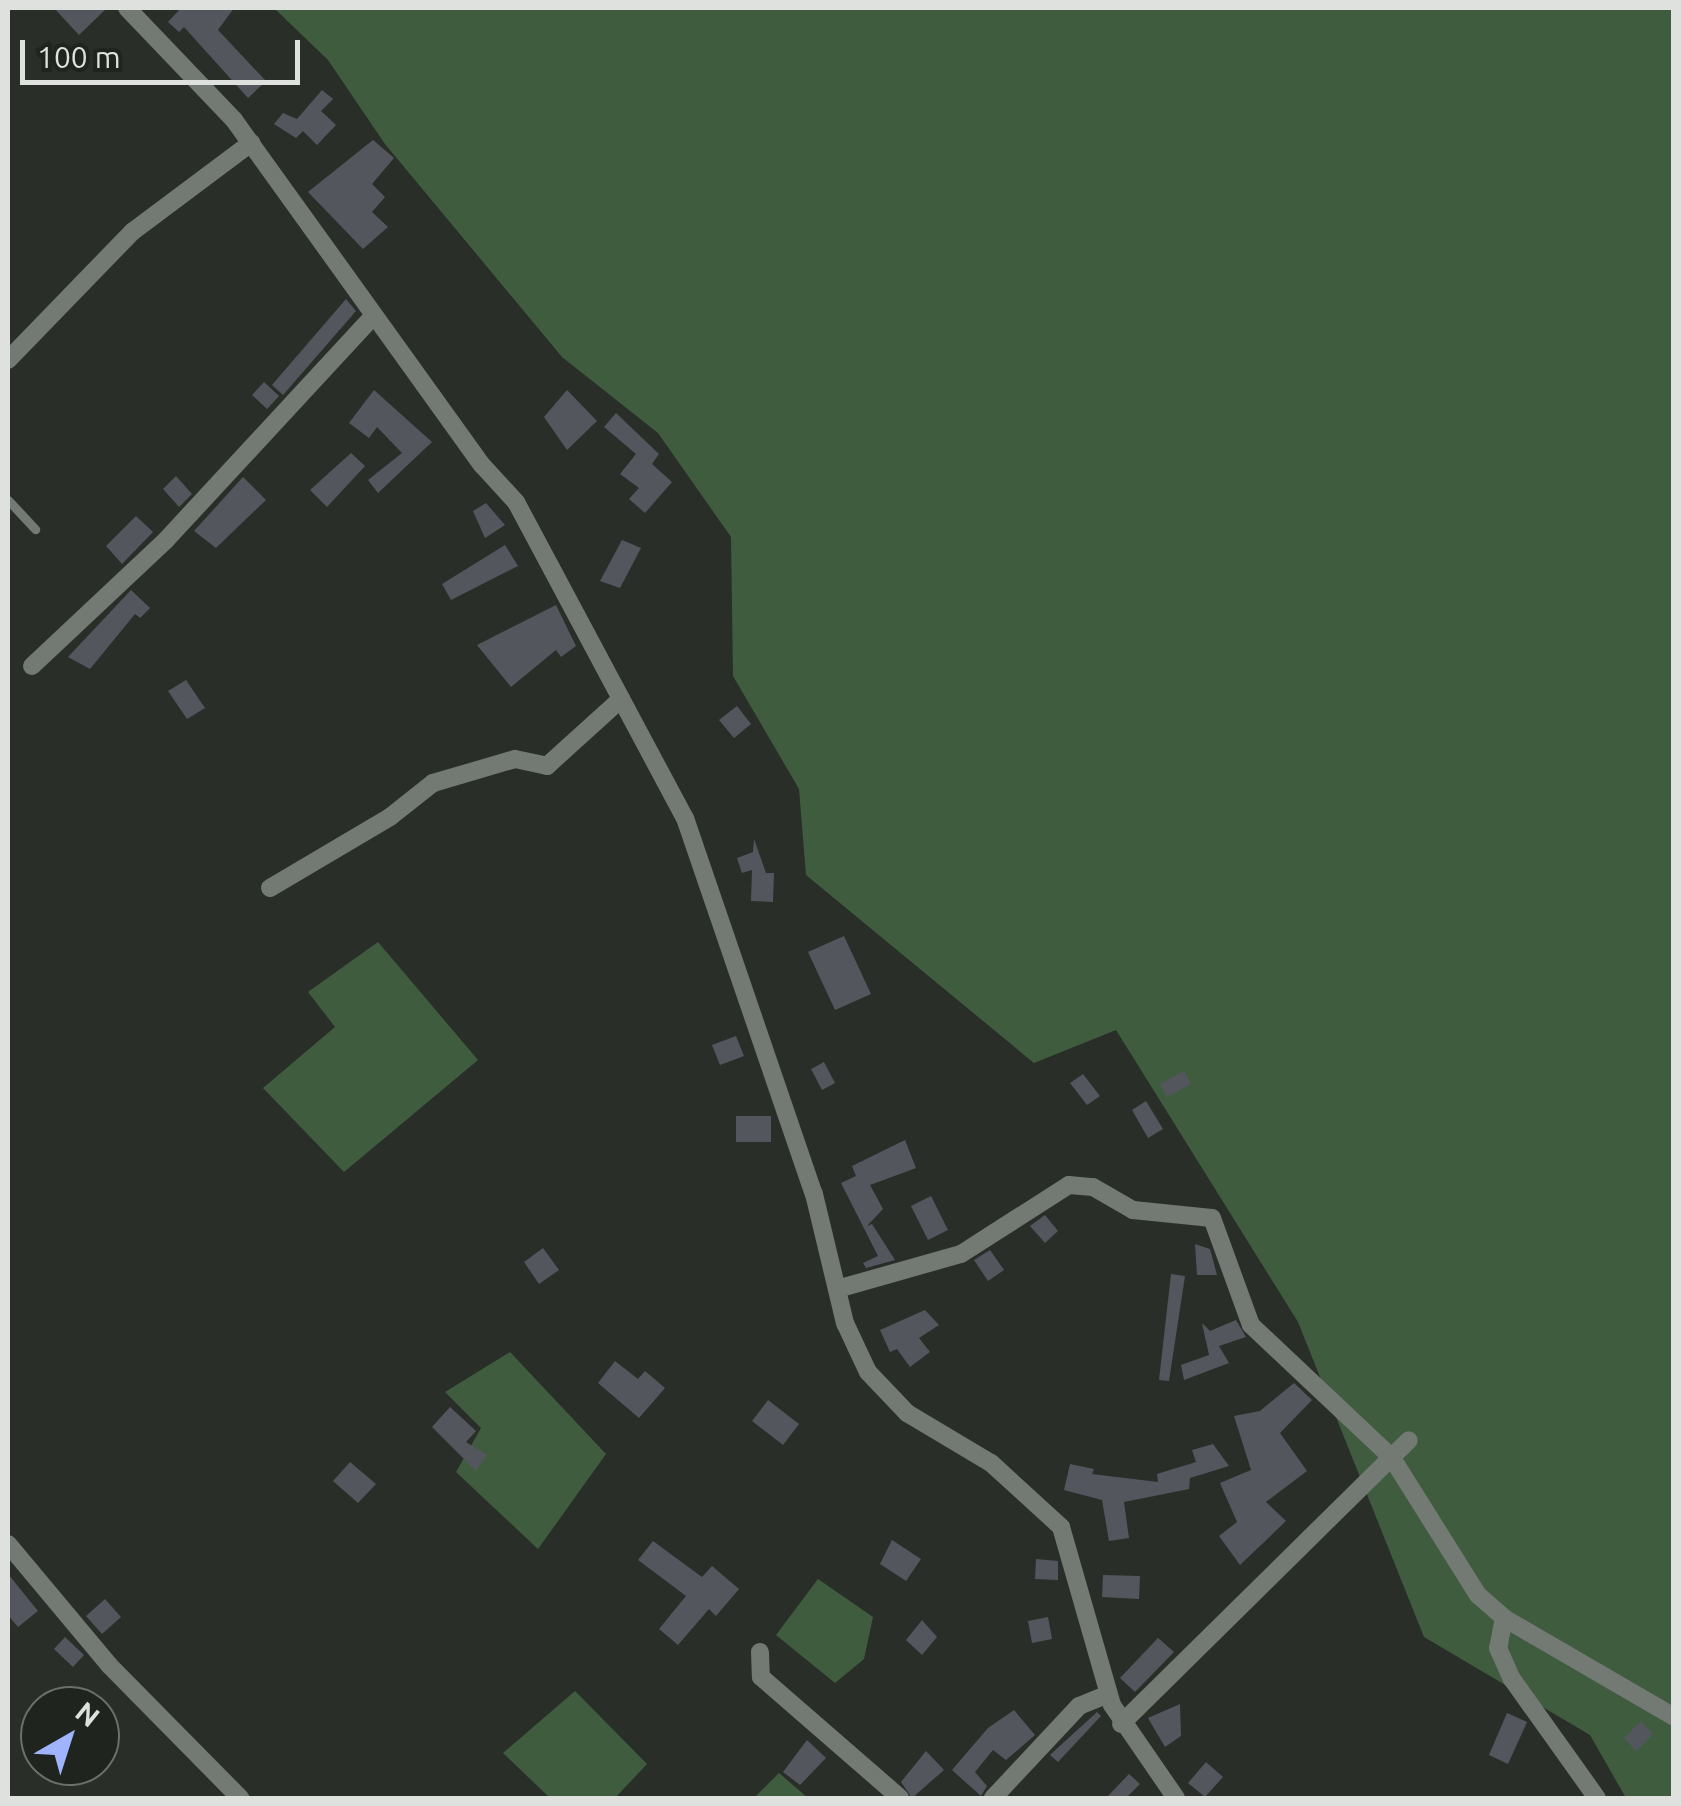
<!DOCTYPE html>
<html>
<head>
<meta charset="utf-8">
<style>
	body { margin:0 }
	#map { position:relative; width:1681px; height:1806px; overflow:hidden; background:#292e29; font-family:Ubuntu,sans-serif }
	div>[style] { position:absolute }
	.green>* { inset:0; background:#3f5d3e }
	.building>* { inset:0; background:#54565d }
	.lane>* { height:9px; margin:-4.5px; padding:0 4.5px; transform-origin:4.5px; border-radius:4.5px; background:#737973 }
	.street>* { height:18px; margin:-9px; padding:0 9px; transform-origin:9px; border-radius:9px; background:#737973 }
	span { translate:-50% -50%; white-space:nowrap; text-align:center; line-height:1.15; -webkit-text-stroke:10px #1f241f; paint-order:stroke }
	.frame { position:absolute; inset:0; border:10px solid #dee1dd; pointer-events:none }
	.north { position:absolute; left:20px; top:1686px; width:100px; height:100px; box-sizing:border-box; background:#1f241f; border:2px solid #6b706b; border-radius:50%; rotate:39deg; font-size:28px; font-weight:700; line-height:40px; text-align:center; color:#dee1dd }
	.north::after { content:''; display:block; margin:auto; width:35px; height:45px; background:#a0b3fd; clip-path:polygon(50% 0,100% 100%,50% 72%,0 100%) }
	.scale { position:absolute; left:20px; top:40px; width:280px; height:45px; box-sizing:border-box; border:5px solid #dee1dd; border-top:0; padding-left:12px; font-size:30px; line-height:35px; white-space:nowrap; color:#dee1dd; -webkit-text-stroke:8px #1f241f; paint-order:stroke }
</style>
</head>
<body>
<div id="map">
	<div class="green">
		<div style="clip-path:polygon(274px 8px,1673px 8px,1673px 1798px,1626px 1798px,1590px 1735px,1424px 1637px,1298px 1322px,1116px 1030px,1034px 1063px,806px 875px,799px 789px,733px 676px,731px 537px,658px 433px,562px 357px,385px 144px,328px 60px)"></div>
		<div style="clip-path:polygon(378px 942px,478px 1060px,344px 1172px,263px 1088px,335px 1027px,308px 992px)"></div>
		<div style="clip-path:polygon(510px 1352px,606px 1454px,538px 1549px,456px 1472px,481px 1428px,445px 1392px)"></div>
		<div style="clip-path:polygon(818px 1579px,873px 1617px,864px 1659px,835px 1683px,776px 1635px)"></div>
		<div style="clip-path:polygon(575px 1691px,647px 1764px,615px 1798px,550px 1798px,503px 1753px)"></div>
		<div style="clip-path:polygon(779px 1773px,808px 1798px,754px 1798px)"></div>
	</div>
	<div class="building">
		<div style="clip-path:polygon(54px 8px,107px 8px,79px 35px)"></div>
		<div style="clip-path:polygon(181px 8px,234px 8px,218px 30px,266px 81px,248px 98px,184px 27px,179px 32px,168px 22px)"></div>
		<div style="clip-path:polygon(322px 90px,333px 99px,321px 111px,336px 125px,317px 145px,303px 131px,296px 138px,274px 124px,283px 113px,297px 119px)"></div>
		<div style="clip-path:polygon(373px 140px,394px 158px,372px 184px,385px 197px,372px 212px,388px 227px,363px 249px,308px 192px)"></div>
		<div style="clip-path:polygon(346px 299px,356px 311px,283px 395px,272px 385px)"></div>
		<div style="clip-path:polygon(264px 382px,279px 396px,267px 409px,252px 395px)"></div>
		<div style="clip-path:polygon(374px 390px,432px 442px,378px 493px,368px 480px,402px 453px,377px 427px,369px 438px,349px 423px)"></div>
		<div style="clip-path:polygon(567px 390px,597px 421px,567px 450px,544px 417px)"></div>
		<div style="clip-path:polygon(616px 413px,659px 454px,652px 464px,672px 482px,645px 513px,629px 499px,639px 488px,620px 474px,636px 454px,604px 427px)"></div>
		<div style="clip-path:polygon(351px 453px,365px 466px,327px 507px,310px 490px)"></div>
		<div style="clip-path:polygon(176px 476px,192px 494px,179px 507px,163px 489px)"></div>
		<div style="clip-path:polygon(243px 477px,266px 500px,216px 548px,194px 531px)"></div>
		<div style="clip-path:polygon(486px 503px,505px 525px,485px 538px,473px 511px)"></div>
		<div style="clip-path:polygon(136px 516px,153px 532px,122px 564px,106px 546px)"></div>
		<div style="clip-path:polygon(622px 540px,641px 548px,620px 588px,600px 581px)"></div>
		<div style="clip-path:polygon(505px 545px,518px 566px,451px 600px,442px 584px)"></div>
		<div style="clip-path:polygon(131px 590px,150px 608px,140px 618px,135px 614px,90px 669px,68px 657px)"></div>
		<div style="clip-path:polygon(556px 605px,576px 646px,561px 657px,556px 650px,511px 687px,477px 645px)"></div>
		<div style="clip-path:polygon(186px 680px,205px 708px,187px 719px,168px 691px)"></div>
		<div style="clip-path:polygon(737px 706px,751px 724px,734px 738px,719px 720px)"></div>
		<div style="clip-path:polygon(754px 839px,766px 873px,774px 873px,773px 902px,751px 901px,752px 870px,742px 873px,737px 858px,753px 852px)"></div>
		<div style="clip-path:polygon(844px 936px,871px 994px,835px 1010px,808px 952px)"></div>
		<div style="clip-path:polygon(736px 1036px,744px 1056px,720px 1065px,712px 1045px)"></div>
		<div style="clip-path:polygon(824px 1062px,835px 1083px,822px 1090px,811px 1069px)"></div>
		<div style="clip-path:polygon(1184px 1071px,1191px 1084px,1167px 1097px,1160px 1084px)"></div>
		<div style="clip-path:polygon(1083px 1074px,1100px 1096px,1087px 1105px,1070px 1083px)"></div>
		<div style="clip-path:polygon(1146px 1101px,1163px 1129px,1148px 1138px,1132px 1110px)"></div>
		<div style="clip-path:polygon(736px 1116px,771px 1116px,771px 1142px,736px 1142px)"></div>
		<div style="clip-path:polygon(905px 1140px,916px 1168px,870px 1185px,883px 1209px,867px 1226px,872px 1224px,895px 1260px,866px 1268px,863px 1263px,878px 1256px,841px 1183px,856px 1176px,852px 1166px)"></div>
		<div style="clip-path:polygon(931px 1196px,948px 1230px,928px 1240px,911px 1206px)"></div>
		<div style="clip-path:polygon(1045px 1215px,1058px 1231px,1045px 1243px,1030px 1226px)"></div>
		<div style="clip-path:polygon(1195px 1244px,1210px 1249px,1217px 1275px,1197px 1275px)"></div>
		<div style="clip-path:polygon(543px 1248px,559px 1270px,539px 1284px,524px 1262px)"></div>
		<div style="clip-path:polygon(990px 1250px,1004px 1270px,988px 1281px,974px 1260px)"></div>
		<div style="clip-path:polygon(1171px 1274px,1185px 1276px,1169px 1381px,1159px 1380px)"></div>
		<div style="clip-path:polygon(925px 1310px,939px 1325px,919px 1338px,930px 1352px,910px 1367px,897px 1349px,890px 1352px,880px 1330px)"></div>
		<div style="clip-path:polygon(1236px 1320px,1246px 1337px,1219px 1346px,1229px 1363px,1184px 1380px,1181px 1365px,1209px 1355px,1202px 1323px,1210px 1331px)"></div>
		<div style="clip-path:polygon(615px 1361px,638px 1379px,645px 1371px,665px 1388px,639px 1418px,598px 1383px)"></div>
		<div style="clip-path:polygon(1294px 1383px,1312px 1400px,1280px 1433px,1307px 1471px,1266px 1502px,1286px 1521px,1240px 1565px,1219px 1536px,1237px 1522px,1220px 1483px,1251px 1470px,1234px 1416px,1260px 1411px)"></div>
		<div style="clip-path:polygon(768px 1400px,799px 1424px,783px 1445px,752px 1421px)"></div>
		<div style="clip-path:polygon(450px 1407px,476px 1431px,466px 1442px,487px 1455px,476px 1471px,432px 1427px)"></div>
		<div style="clip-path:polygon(1213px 1444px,1229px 1466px,1190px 1478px,1189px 1489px,1124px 1502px,1129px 1538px,1109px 1541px,1102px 1500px,1064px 1490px,1070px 1464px,1094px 1469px,1092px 1474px,1158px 1482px,1157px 1474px,1196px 1462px,1192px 1450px)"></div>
		<div style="clip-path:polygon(350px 1462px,376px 1484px,358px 1503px,333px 1481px)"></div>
		<div style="clip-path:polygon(892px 1540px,921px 1559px,906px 1581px,880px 1564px)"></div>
		<div style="clip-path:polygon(653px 1541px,702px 1577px,712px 1566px,739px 1589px,716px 1616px,709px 1609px,678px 1645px,659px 1629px,686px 1596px,638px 1560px)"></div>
		<div style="clip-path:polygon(1036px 1559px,1058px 1561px,1058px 1580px,1035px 1579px)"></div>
		<div style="clip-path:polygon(8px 1574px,38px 1611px,18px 1627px,8px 1615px)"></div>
		<div style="clip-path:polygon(1103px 1575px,1140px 1576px,1139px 1599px,1102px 1597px)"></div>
		<div style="clip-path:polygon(105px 1599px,121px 1617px,102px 1634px,86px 1616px)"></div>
		<div style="clip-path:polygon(1048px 1617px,1052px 1639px,1032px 1643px,1028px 1621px)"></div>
		<div style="clip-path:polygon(922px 1620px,937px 1637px,922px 1655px,906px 1640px)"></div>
		<div style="clip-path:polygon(65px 1637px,84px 1655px,73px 1667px,54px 1649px)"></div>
		<div style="clip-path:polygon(1158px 1638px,1174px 1652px,1135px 1692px,1120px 1678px)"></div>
		<div style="clip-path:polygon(1180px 1704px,1181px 1736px,1165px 1747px,1148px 1718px)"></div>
		<div style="clip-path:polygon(1014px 1710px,1035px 1735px,1006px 1760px,993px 1750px,975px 1772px,987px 1786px,981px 1796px,952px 1770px,988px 1728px)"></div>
		<div style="clip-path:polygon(1097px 1712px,1101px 1716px,1058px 1762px,1050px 1755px)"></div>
		<div style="clip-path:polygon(1507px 1713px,1527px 1722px,1508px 1764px,1489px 1755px)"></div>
		<div style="clip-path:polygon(1641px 1721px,1653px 1734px,1636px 1751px,1624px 1738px)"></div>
		<div style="clip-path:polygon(807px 1740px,826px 1758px,800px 1785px,783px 1772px)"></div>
		<div style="clip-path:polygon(926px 1751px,944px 1770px,912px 1798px,901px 1782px)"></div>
		<div style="clip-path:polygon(1206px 1762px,1223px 1777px,1205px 1797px,1188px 1783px)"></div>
		<div style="clip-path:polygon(1129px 1774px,1140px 1784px,1126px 1798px,1106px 1798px)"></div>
	</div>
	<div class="lane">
		<div style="left:8px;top:500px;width:40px;rotate:47deg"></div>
	</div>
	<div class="street">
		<div style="left:127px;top:8px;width:155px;rotate:46.3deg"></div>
		<div style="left:234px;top:120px;width:425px;rotate:54.3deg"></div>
		<div style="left:482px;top:465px;width:50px;rotate:47.4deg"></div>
		<div style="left:516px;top:502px;width:358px;rotate:61.9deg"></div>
		<div style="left:685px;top:818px;width:398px;rotate:71.1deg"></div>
		<div style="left:814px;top:1194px;width:133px;rotate:76.5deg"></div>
		<div style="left:845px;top:1323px;width:54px;rotate:64.9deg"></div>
		<div style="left:868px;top:1372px;width:57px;rotate:46.4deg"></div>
		<div style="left:907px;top:1413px;width:98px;rotate:30.8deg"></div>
		<div style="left:991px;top:1463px;width:95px;rotate:42.4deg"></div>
		<div style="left:1061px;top:1527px;width:185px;rotate:74deg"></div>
		<div style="left:1112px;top:1705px;width:113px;rotate:55.5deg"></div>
		<div style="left:8px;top:360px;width:178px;rotate:-45.9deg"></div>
		<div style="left:132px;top:232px;width:149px;rotate:-36.8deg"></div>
		<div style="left:32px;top:666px;width:184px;rotate:-43.2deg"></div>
		<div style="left:166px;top:540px;width:306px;rotate:-47.2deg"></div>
		<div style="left:270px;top:888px;width:139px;rotate:-30.6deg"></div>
		<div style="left:390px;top:817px;width:55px;rotate:-38.3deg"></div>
		<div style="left:433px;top:783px;width:85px;rotate:-16.3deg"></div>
		<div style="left:515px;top:759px;width:33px;rotate:12deg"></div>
		<div style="left:547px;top:766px;width:100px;rotate:-42.2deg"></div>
		<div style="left:837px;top:1289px;width:129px;rotate:-15.8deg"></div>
		<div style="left:961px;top:1254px;width:128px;rotate:-32.6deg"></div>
		<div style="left:1069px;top:1185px;width:24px;rotate:5deg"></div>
		<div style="left:1093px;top:1187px;width:46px;rotate:29.9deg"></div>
		<div style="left:1133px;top:1210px;width:79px;rotate:5.8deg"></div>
		<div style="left:1212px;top:1218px;width:114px;rotate:70deg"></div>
		<div style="left:1251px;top:1325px;width:194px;rotate:43.3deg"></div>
		<div style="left:1392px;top:1458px;width:162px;rotate:57.9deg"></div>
		<div style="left:1478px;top:1595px;width:35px;rotate:41deg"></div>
		<div style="left:1504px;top:1618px;width:197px;rotate:30.2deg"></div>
		<div style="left:8px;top:1544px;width:158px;rotate:50.1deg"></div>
		<div style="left:109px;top:1665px;width:187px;rotate:45.4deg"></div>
		<div style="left:1504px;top:1618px;width:31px;rotate:101deg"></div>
		<div style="left:1498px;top:1648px;width:34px;rotate:66deg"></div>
		<div style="left:1512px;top:1679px;width:146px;rotate:54.5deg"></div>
		<div style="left:760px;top:1652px;width:25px;rotate:88deg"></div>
		<div style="left:761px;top:1677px;width:184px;rotate:41deg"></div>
		<div style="left:1121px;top:1724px;width:404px;rotate:-44.6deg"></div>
		<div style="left:993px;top:1798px;width:126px;rotate:-46.9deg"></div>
		<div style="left:1079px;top:1706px;width:31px;rotate:-22deg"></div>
	</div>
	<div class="frame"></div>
	<div class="north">N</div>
	<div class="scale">100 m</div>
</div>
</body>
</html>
